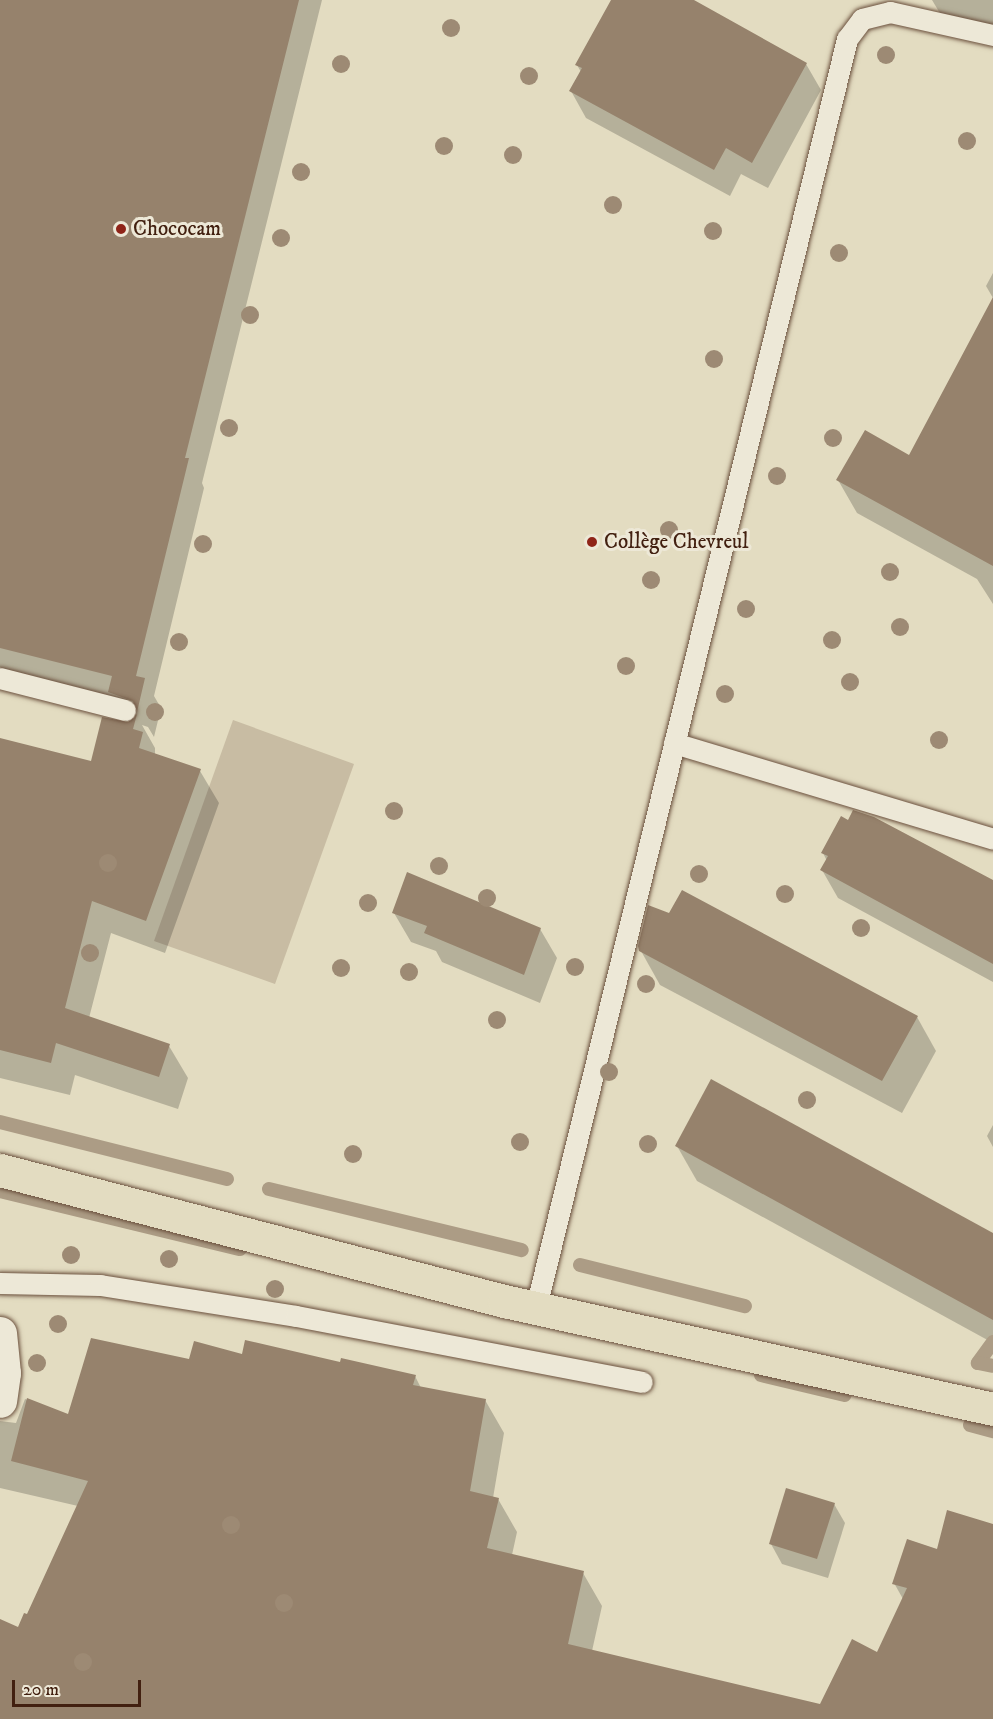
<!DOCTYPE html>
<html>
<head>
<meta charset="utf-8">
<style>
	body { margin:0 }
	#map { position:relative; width:993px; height:1719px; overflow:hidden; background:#e3dcc1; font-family:"IM FELL DW Pica",serif }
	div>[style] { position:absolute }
	.green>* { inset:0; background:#c8bca3 }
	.shadow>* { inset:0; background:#0003 }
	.stream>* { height:14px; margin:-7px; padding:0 7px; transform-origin:7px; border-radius:7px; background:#ac9c85 }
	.building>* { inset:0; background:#96826c }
	.roads { filter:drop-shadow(0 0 2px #6a4f3c) drop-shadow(0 0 2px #6a4f3c) }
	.service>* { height:21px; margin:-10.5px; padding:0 10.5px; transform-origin:10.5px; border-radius:10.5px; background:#ede8d7 }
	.minor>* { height:33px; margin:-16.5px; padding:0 16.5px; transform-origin:16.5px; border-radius:16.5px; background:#ede8d7 }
	.primary>* { height:33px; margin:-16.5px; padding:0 16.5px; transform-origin:16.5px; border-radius:16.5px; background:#e3dcc1 }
	.trees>* { width:18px; height:18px; margin:-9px; border-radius:50%; background:#9d8a74 }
	.dots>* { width:16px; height:16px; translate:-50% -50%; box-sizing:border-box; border:3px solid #ede8d7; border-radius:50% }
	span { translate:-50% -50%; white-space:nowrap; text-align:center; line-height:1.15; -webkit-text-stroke:6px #ede8d7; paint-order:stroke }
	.poi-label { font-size:21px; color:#422010 }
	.left { translate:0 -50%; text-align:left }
	.scale { position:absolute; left:12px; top:1680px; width:129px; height:27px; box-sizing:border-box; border:3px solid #422010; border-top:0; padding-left:8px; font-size:18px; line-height:21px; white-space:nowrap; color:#422010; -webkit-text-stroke:4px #ede8d7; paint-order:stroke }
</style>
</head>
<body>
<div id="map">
	<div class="green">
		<div style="clip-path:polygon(233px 720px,354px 764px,275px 984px,154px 941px)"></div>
	</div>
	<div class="shadow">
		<div style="clip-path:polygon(0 0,322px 0,202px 483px,204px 488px,154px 696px,161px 708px,154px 737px,148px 727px,142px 725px,155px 748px,155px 755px,200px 771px,219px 803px,165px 953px,111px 933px,89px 1018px,169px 1046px,188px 1078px,178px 1109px,75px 1075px,70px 1095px,0 1078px,0 740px,92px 763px,134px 723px,125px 720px,114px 700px,0 672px)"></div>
		<div style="clip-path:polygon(613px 0,691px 0,806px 64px,821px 90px,768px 188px,741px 174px,730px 196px,586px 118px,571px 91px,581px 72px,577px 65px)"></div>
		<div style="clip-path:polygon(932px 0,993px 0,993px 27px,941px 15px)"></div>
		<div style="clip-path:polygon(993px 273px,993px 298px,986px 286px)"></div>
		<div style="clip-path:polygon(993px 300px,993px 604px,977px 579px,857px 513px,838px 480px,909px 457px)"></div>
		<div style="clip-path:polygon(849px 822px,993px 882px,993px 982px,838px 898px,822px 870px,827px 861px,823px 853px)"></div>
		<div style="clip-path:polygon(394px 913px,540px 929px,557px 958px,540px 1003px,442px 962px,436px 951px,411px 942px)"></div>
		<div style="clip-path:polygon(641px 951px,917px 1017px,936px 1051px,902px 1113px,660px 985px)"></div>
		<div style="clip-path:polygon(993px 1125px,993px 1147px,987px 1136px)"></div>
		<div style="clip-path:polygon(677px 1146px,993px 1235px,993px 1343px,697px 1181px)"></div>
		<div style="clip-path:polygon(243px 1356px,341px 1364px,415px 1376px,421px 1388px,485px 1400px,504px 1433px,493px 1498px,498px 1499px,517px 1532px,512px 1555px,583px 1573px,602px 1606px,592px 1651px,821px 1706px,878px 1654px,903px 1599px,894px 1583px,938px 1551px,993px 1525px,993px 1719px,0 1719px,0 1627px,19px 1629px,28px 1616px,78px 1506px,0 1488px,0 1421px,16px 1423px,25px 1399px,69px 1416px,190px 1361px)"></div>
		<div style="clip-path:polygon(834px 1504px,845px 1523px,828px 1578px,782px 1564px,771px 1544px)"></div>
	</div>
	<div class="stream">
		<div style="left:0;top:1122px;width:234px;rotate:14.1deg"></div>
		<div style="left:269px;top:1189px;width:260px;rotate:13.6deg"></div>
		<div style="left:0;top:1191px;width:247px;rotate:13.6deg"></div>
		<div style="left:580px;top:1265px;width:170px;rotate:14deg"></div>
		<div style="left:993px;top:1342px;width:26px;rotate:126deg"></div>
		<div style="left:978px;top:1363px;width:15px;rotate:11deg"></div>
		<div style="left:761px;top:1375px;width:86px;rotate:13.4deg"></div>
		<div style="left:970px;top:1425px;width:24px;rotate:15deg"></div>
	</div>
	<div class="building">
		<div style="clip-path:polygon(0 0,299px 0,185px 458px,189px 458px,136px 676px,145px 678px,137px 712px,133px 701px,108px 692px,112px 676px,0 648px)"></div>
		<div style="clip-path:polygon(611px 0,694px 0,807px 63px,752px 163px,726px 148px,714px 170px,569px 91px,582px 68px,575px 65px)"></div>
		<div style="clip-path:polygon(993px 297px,993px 566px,836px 480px,865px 430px,909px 455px)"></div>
		<div style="clip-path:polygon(137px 714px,133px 729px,143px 732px,139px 748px,201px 769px,146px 921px,92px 901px,65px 1008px,170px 1044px,159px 1077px,56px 1043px,51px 1063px,0 1050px,0 738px,91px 761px,102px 717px,128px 722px)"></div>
		<div style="clip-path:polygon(853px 810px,874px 817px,993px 880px,993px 964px,820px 870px,828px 856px,821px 853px,841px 816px,848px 820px)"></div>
		<div style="clip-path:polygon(407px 872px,541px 928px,524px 975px,424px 933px,427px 926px,392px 913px)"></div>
		<div style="clip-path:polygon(682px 890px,918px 1016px,882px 1081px,639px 951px,638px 946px,648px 905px,669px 913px)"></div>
		<div style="clip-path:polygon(711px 1079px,993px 1233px,993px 1320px,675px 1146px)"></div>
		<div style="clip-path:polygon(91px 1338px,189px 1359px,194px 1341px,242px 1354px,245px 1340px,340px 1362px,341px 1358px,416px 1375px,413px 1385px,486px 1399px,470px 1491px,499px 1498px,487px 1548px,584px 1571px,568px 1644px,820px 1704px,852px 1639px,877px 1652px,907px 1588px,892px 1584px,907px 1539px,937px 1549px,947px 1510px,993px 1524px,993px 1719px,0 1719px,0 1619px,18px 1627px,24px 1613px,27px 1614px,88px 1481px,11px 1461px,27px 1398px,68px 1414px)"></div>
		<div style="clip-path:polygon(786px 1488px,835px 1503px,817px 1559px,769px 1544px)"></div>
	</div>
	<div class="roads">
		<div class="service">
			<div style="left:0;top:678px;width:129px;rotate:14.4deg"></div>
			<div style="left:674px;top:743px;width:333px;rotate:16.7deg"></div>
			<div style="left:0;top:1283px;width:100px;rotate:1.1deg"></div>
			<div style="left:100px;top:1285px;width:198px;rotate:9deg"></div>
			<div style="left:296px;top:1316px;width:352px;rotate:10.8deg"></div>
			<div style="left:536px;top:1307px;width:1306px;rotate:-76.22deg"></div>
			<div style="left:847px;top:39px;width:25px;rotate:-53deg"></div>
			<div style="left:862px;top:19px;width:29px;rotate:-14deg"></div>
			<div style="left:890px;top:12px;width:106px;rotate:12.6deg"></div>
		</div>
		<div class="minor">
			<div style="left:0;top:1333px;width:40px;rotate:84.3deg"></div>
			<div style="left:4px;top:1373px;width:28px;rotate:98deg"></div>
		</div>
		<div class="primary">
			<div style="left:0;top:1170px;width:521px;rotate:14.57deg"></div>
			<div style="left:504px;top:1301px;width:501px;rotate:12.45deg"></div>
		</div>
	</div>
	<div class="trees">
		<div style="left:451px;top:28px"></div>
		<div style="left:886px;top:55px"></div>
		<div style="left:341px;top:64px"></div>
		<div style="left:529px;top:76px"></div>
		<div style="left:967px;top:141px"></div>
		<div style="left:444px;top:146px"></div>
		<div style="left:513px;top:155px"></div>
		<div style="left:301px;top:172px"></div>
		<div style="left:613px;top:205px"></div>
		<div style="left:713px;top:231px"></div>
		<div style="left:281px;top:238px"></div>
		<div style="left:839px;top:253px"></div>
		<div style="left:250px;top:315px"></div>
		<div style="left:714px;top:359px"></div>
		<div style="left:229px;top:428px"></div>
		<div style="left:833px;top:438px"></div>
		<div style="left:777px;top:476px"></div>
		<div style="left:669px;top:530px"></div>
		<div style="left:203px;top:544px"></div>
		<div style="left:890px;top:572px"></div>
		<div style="left:651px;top:580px"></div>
		<div style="left:746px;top:609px"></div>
		<div style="left:900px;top:627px"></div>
		<div style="left:832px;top:640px"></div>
		<div style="left:179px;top:642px"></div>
		<div style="left:626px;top:666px"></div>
		<div style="left:850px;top:682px"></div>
		<div style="left:725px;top:694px"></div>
		<div style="left:155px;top:712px"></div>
		<div style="left:939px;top:740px"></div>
		<div style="left:394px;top:811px"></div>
		<div style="left:108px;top:863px"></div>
		<div style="left:439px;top:866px"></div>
		<div style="left:699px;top:874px"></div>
		<div style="left:785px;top:894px"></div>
		<div style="left:487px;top:898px"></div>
		<div style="left:368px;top:903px"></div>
		<div style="left:861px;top:928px"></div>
		<div style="left:90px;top:953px"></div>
		<div style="left:575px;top:967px"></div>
		<div style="left:341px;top:968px"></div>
		<div style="left:409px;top:972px"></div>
		<div style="left:646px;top:984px"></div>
		<div style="left:497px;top:1020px"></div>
		<div style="left:609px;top:1072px"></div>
		<div style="left:807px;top:1100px"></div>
		<div style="left:520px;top:1142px"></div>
		<div style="left:648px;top:1144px"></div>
		<div style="left:353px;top:1154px"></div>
		<div style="left:71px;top:1255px"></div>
		<div style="left:169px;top:1259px"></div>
		<div style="left:275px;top:1289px"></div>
		<div style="left:58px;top:1324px"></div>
		<div style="left:37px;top:1363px"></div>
		<div style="left:231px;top:1525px"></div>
		<div style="left:284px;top:1603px"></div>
		<div style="left:83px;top:1662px"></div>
	</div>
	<div class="dots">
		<div style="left:121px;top:229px;background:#8f2418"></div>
		<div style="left:592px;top:542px;background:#8f2418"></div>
	</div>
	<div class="poi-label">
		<span class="left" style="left:133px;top:229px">Chococam</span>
		<span class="left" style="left:604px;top:542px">Collège Chevreul</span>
	</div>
	<div class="scale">20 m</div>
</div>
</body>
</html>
